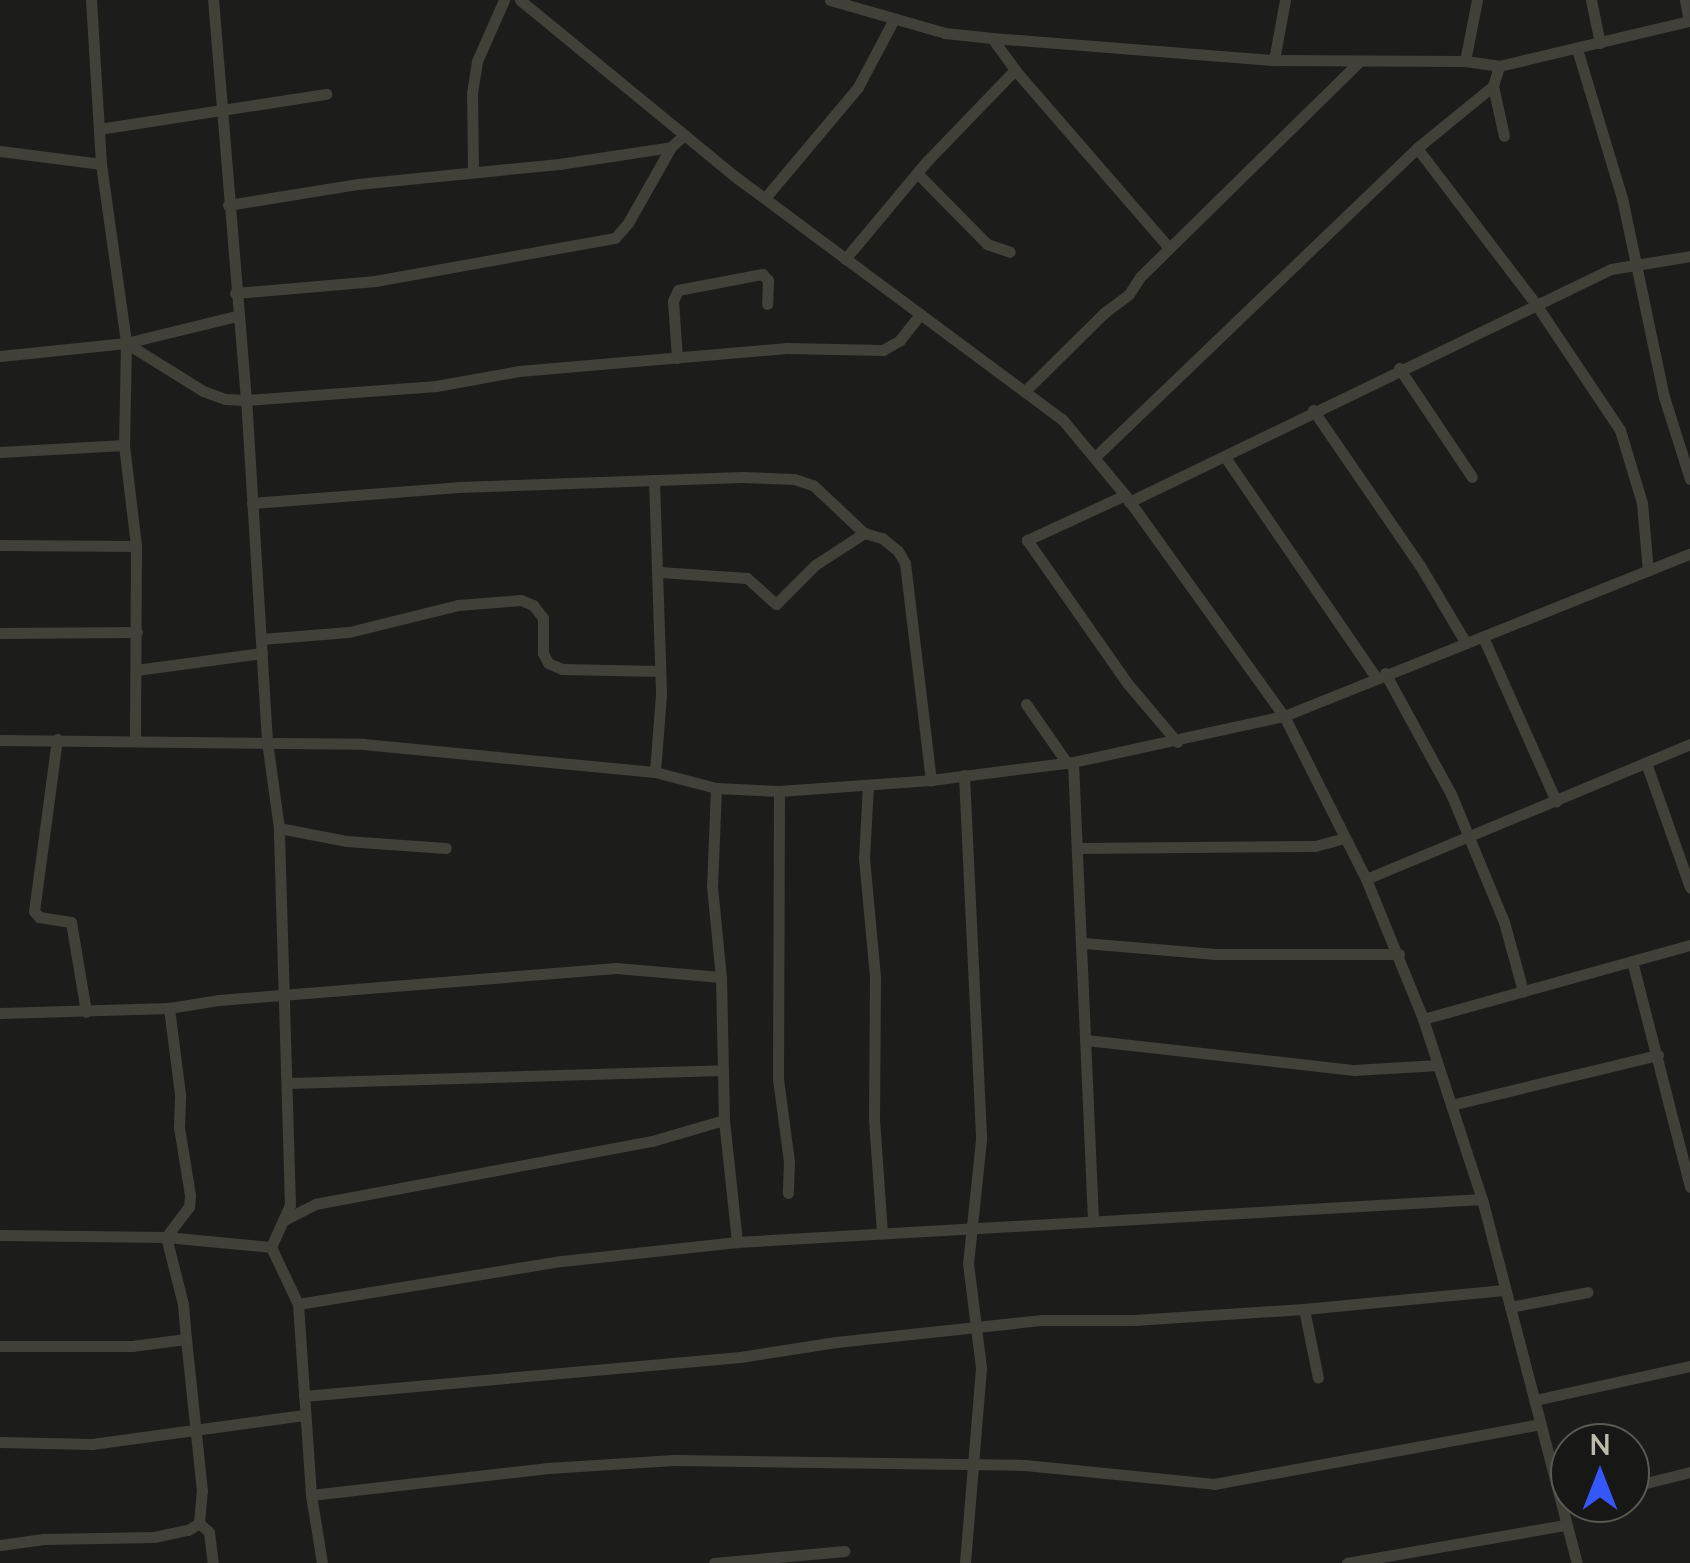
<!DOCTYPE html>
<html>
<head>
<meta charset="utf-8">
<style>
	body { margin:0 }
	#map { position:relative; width:1690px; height:1563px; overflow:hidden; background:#1c1c1a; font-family:Mulish,sans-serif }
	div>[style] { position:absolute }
	.minor>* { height:11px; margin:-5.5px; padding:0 5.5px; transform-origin:5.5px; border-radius:5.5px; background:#41413a }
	span { translate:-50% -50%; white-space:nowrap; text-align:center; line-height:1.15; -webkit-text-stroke:9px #171715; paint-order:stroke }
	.north { position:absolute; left:1550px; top:1423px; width:100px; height:100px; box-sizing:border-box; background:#171715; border:2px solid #595851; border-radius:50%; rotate:0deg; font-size:28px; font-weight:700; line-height:40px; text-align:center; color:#bcbaac }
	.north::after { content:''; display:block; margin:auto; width:35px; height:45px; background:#3557f8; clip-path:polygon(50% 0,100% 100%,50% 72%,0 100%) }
</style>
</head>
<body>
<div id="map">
	<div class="minor">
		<div style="left:91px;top:0;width:164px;rotate:86.5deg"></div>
		<div style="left:101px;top:164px;width:181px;rotate:82deg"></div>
		<div style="left:126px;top:343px;width:102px;rotate:91.1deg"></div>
		<div style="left:124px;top:445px;width:102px;rotate:83.2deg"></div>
		<div style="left:136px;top:546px;width:192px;rotate:90.3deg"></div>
		<div style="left:520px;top:0;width:281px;rotate:39.4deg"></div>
		<div style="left:737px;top:178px;width:405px;rotate:36.6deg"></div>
		<div style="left:1062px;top:419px;width:99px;rotate:50.3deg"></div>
		<div style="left:1125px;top:495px;width:272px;rotate:54.3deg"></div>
		<div style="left:1284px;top:716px;width:182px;rotate:63.3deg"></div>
		<div style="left:1366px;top:879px;width:151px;rotate:67.8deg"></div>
		<div style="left:1423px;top:1019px;width:189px;rotate:71.9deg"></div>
		<div style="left:1482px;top:1199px;width:376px;rotate:75.4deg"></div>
		<div style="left:830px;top:0;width:120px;rotate:16deg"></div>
		<div style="left:945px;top:33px;width:47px;rotate:6.1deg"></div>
		<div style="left:992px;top:38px;width:283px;rotate:4.5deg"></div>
		<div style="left:1274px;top:60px;width:191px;rotate:0.3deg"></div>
		<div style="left:1465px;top:61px;width:34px;rotate:8deg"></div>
		<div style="left:1499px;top:66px;width:196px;rotate:-13.3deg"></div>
		<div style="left:1591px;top:0;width:44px;rotate:78.2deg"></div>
		<div style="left:1685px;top:0;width:21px;rotate:79deg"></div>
		<div style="left:992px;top:38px;width:39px;rotate:54deg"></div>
		<div style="left:1015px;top:70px;width:235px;rotate:49.1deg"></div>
		<div style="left:1577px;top:49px;width:156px;rotate:73.2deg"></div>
		<div style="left:1622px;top:198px;width:203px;rotate:78.1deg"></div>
		<div style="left:1664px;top:397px;width:86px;rotate:72.4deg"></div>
		<div style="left:1274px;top:60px;width:61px;rotate:-79.6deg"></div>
		<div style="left:1465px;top:61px;width:62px;rotate:-78.9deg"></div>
		<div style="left:1493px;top:86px;width:51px;rotate:77.6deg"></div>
		<div style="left:99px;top:129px;width:230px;rotate:-8.8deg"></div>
		<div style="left:1417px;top:148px;width:195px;rotate:52.7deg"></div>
		<div style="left:1535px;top:303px;width:153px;rotate:56.2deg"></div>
		<div style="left:1620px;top:430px;width:76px;rotate:73.2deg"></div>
		<div style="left:1642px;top:503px;width:68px;rotate:85deg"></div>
		<div style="left:0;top:151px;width:102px;rotate:7.3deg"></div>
		<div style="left:473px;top:170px;width:77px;rotate:-90.7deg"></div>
		<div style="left:472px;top:93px;width:32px;rotate:-81deg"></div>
		<div style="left:477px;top:61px;width:67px;rotate:-66.1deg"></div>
		<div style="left:917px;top:173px;width:100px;rotate:45.4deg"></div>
		<div style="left:987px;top:244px;width:24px;rotate:19deg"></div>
		<div style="left:765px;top:198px;width:145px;rotate:-50deg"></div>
		<div style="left:858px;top:87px;width:77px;rotate:-62.1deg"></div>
		<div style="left:228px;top:205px;width:132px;rotate:-9.2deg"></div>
		<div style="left:358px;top:184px;width:202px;rotate:-5.7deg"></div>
		<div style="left:559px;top:164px;width:113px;rotate:-8.6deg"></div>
		<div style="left:845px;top:259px;width:128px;rotate:-50.1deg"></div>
		<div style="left:927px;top:161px;width:127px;rotate:-46deg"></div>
		<div style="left:235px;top:293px;width:141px;rotate:-4.9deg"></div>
		<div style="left:375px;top:281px;width:244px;rotate:-10.2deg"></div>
		<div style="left:615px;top:238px;width:20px;rotate:-49deg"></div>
		<div style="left:628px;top:223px;width:87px;rotate:-60.5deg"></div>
		<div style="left:671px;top:147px;width:18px;rotate:-43deg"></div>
		<div style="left:126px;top:343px;width:91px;rotate:31.9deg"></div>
		<div style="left:203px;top:391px;width:23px;rotate:20deg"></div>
		<div style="left:225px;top:399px;width:21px;rotate:3deg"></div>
		<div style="left:246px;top:400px;width:191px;rotate:-4.2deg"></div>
		<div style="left:436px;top:386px;width:84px;rotate:-10.2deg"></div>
		<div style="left:519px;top:371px;width:269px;rotate:-4.9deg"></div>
		<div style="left:787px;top:348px;width:96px;rotate:1.2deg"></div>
		<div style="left:883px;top:350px;width:20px;rotate:-30deg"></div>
		<div style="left:900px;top:340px;width:33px;rotate:-52deg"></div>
		<div style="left:0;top:356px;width:127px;rotate:-5.9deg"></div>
		<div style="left:126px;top:343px;width:113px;rotate:-13.8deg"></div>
		<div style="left:677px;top:358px;width:57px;rotate:-94deg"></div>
		<div style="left:673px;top:301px;width:12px;rotate:-66deg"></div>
		<div style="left:678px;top:290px;width:86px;rotate:-10.8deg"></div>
		<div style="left:762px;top:274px;width:8px;rotate:45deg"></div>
		<div style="left:768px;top:280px;width:24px;rotate:92deg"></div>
		<div style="left:1399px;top:368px;width:131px;rotate:56.2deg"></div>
		<div style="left:1026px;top:390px;width:110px;rotate:-44.6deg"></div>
		<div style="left:1104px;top:313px;width:31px;rotate:-37deg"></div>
		<div style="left:1129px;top:294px;width:20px;rotate:-57deg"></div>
		<div style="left:1140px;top:277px;width:307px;rotate:-44.5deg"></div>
		<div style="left:1313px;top:410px;width:187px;rotate:55.5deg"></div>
		<div style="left:1419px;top:564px;width:92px;rotate:59.3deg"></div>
		<div style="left:0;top:452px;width:124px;rotate:-3.2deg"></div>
		<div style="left:1096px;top:456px;width:445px;rotate:-43.8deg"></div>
		<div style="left:1417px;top:148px;width:98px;rotate:-39.2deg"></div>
		<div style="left:1493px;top:86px;width:21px;rotate:-73deg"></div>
		<div style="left:1225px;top:457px;width:265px;rotate:55.6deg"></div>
		<div style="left:654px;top:480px;width:215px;rotate:88.1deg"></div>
		<div style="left:661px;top:695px;width:77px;rotate:94.5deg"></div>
		<div style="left:1125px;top:495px;width:108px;rotate:155.3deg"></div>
		<div style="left:1027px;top:540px;width:176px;rotate:55deg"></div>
		<div style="left:1128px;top:684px;width:76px;rotate:49.8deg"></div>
		<div style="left:1129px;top:502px;width:535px;rotate:-25.8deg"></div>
		<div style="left:1611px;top:269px;width:80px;rotate:-9.3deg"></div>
		<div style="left:252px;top:503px;width:207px;rotate:-4.4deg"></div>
		<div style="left:458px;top:487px;width:284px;rotate:-2deg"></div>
		<div style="left:742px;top:477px;width:52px;rotate:2.2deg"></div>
		<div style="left:794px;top:479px;width:20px;rotate:18deg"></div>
		<div style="left:813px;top:485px;width:70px;rotate:43.3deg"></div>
		<div style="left:864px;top:533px;width:19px;rotate:16deg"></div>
		<div style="left:882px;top:538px;width:21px;rotate:39deg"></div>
		<div style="left:898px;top:551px;width:14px;rotate:60deg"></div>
		<div style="left:905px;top:563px;width:219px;rotate:83.2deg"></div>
		<div style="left:0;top:545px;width:136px;rotate:0.4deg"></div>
		<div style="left:660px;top:572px;width:87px;rotate:3.9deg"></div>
		<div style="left:747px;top:578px;width:39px;rotate:42deg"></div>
		<div style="left:776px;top:604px;width:55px;rotate:-45deg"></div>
		<div style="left:815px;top:565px;width:59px;rotate:-33.1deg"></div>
		<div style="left:0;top:633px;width:137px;rotate:-0.4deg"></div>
		<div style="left:1483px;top:637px;width:180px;rotate:66deg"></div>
		<div style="left:261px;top:639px;width:88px;rotate:-4.5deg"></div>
		<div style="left:349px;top:632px;width:112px;rotate:-13.9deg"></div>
		<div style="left:458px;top:605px;width:63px;rotate:-4.5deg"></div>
		<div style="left:521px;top:600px;width:13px;rotate:23deg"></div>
		<div style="left:533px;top:605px;width:16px;rotate:52deg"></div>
		<div style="left:543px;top:618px;width:35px;rotate:90deg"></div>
		<div style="left:543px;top:653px;width:11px;rotate:63deg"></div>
		<div style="left:548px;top:663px;width:15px;rotate:23deg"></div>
		<div style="left:562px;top:669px;width:97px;rotate:1.2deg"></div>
		<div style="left:136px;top:670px;width:127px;rotate:-7.7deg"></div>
		<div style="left:1385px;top:673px;width:138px;rotate:61.4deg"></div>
		<div style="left:1451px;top:794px;width:139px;rotate:67.5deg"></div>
		<div style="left:1504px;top:922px;width:72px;rotate:74.6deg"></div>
		<div style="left:1026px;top:704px;width:72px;rotate:55.2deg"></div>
		<div style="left:57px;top:739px;width:174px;rotate:97.6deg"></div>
		<div style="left:34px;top:911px;width:8px;rotate:50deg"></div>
		<div style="left:39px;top:917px;width:32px;rotate:9deg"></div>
		<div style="left:71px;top:922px;width:91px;rotate:80.5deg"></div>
		<div style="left:0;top:740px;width:363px;rotate:0.6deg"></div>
		<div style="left:363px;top:744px;width:293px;rotate:5.5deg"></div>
		<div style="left:655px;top:772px;width:63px;rotate:14.7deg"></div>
		<div style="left:716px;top:788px;width:63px;rotate:2.7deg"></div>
		<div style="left:779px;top:791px;width:152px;rotate:-4.1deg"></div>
		<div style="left:931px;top:780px;width:143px;rotate:-7.2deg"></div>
		<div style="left:1073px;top:762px;width:216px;rotate:-12.3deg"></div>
		<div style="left:1284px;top:716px;width:437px;rotate:-21.8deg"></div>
		<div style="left:1073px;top:762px;width:458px;rotate:87.5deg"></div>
		<div style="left:1646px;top:763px;width:132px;rotate:70.5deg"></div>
		<div style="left:964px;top:775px;width:365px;rotate:87.3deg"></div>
		<div style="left:981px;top:1140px;width:124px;rotate:96deg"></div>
		<div style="left:968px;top:1263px;width:106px;rotate:82.9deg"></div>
		<div style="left:981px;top:1368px;width:196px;rotate:94.7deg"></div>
		<div style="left:868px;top:785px;width:73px;rotate:93.1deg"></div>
		<div style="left:864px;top:858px;width:120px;rotate:84.7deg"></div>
		<div style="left:875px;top:977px;width:142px;rotate:90.4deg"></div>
		<div style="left:874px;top:1119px;width:114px;rotate:86deg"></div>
		<div style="left:716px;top:788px;width:98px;rotate:92.3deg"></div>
		<div style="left:712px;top:886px;width:91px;rotate:84.4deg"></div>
		<div style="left:721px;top:977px;width:143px;rotate:88.8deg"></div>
		<div style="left:724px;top:1120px;width:123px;rotate:83.9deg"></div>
		<div style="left:779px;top:791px;width:288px;rotate:90.2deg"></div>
		<div style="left:778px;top:1079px;width:83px;rotate:82.4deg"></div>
		<div style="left:789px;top:1161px;width:32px;rotate:92deg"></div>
		<div style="left:279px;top:828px;width:68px;rotate:11deg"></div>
		<div style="left:346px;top:841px;width:100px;rotate:4deg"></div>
		<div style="left:1080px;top:848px;width:235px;rotate:-0.5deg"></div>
		<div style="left:1315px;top:846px;width:31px;rotate:-15deg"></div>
		<div style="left:1366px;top:879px;width:351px;rotate:-22.6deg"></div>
		<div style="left:1084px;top:943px;width:132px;rotate:4.8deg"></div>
		<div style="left:1216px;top:954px;width:183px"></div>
		<div style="left:1632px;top:961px;width:233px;rotate:75.6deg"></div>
		<div style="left:0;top:1013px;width:169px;rotate:-1.7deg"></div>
		<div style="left:169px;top:1008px;width:51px;rotate:-9.1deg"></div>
		<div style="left:219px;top:1000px;width:398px;rotate:-4.6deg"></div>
		<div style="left:616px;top:968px;width:105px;rotate:4.9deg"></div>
		<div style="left:1423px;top:1019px;width:277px;rotate:-15.5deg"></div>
		<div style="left:1086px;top:1040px;width:270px;rotate:6.4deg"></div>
		<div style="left:1354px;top:1070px;width:84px;rotate:-3.4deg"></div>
		<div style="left:289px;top:1083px;width:434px;rotate:-1.7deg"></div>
		<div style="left:1451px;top:1105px;width:213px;rotate:-13.6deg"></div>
		<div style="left:284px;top:1220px;width:35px;rotate:-27deg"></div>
		<div style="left:315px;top:1204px;width:343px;rotate:-10.6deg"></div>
		<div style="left:652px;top:1141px;width:75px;rotate:-16.3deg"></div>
		<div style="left:0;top:1235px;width:166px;rotate:0.7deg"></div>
		<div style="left:166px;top:1237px;width:105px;rotate:5.4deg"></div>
		<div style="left:271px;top:1247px;width:46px;rotate:-65.7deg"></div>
		<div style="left:290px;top:1205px;width:377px;rotate:-91.7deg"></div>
		<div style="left:279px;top:828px;width:88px;rotate:-97.9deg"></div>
		<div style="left:267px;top:741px;width:342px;rotate:-93.5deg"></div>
		<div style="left:246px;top:400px;width:401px;rotate:-94.7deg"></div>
		<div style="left:271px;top:1247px;width:63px;rotate:64.7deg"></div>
		<div style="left:298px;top:1304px;width:191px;rotate:86.1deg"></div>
		<div style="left:311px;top:1495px;width:69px;rotate:80.8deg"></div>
		<div style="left:298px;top:1304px;width:267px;rotate:-9.3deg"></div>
		<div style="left:562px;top:1261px;width:176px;rotate:-6.2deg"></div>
		<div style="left:737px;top:1242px;width:746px;rotate:-3.3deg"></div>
		<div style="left:1510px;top:1307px;width:79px;rotate:-10.9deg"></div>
		<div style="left:1304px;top:1309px;width:70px;rotate:78.5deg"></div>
		<div style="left:0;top:1346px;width:132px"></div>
		<div style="left:132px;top:1346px;width:54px;rotate:-7.4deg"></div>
		<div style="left:186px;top:1339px;width:35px;rotate:-95deg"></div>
		<div style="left:183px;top:1304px;width:69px;rotate:-104.2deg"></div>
		<div style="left:166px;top:1237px;width:38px;rotate:-53deg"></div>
		<div style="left:189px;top:1207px;width:12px;rotate:-85deg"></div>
		<div style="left:190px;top:1195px;width:69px;rotate:-99.2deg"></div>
		<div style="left:179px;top:1127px;width:33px;rotate:-88deg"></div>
		<div style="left:180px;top:1094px;width:87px;rotate:-97.3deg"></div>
		<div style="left:304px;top:1396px;width:438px;rotate:-5.1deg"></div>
		<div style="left:740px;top:1357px;width:97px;rotate:-8.9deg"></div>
		<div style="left:836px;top:1342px;width:208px;rotate:-6.1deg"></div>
		<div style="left:1043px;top:1320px;width:91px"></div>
		<div style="left:1134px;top:1320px;width:170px;rotate:-3.7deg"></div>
		<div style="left:1304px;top:1309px;width:201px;rotate:-5.4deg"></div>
		<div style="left:1535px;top:1400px;width:159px;rotate:-12.4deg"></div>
		<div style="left:0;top:1442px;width:92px;rotate:1.2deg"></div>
		<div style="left:92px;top:1444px;width:214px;rotate:-7.8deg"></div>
		<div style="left:1630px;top:1487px;width:62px;rotate:-14deg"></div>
		<div style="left:311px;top:1495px;width:239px;rotate:-6.5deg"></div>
		<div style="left:548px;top:1468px;width:126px;rotate:-3.6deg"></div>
		<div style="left:674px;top:1460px;width:351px;rotate:0.8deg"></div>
		<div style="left:1025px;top:1465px;width:190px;rotate:5.7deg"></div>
		<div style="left:1214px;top:1484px;width:331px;rotate:-10.4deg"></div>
		<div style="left:199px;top:1523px;width:13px;rotate:42deg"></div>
		<div style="left:209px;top:1532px;width:31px;rotate:83deg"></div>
		<div style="left:0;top:1545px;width:44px;rotate:-7.8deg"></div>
		<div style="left:44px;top:1539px;width:110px;rotate:-1deg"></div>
		<div style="left:154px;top:1537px;width:35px;rotate:-12deg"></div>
		<div style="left:188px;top:1530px;width:13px;rotate:-32deg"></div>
		<div style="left:199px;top:1523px;width:32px;rotate:-85deg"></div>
		<div style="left:202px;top:1491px;width:153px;rotate:-96deg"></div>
		<div style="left:714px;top:1563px;width:131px;rotate:-5.3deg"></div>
		<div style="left:1347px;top:1563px;width:221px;rotate:-9.9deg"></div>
	</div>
	<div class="north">N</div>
</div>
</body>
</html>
